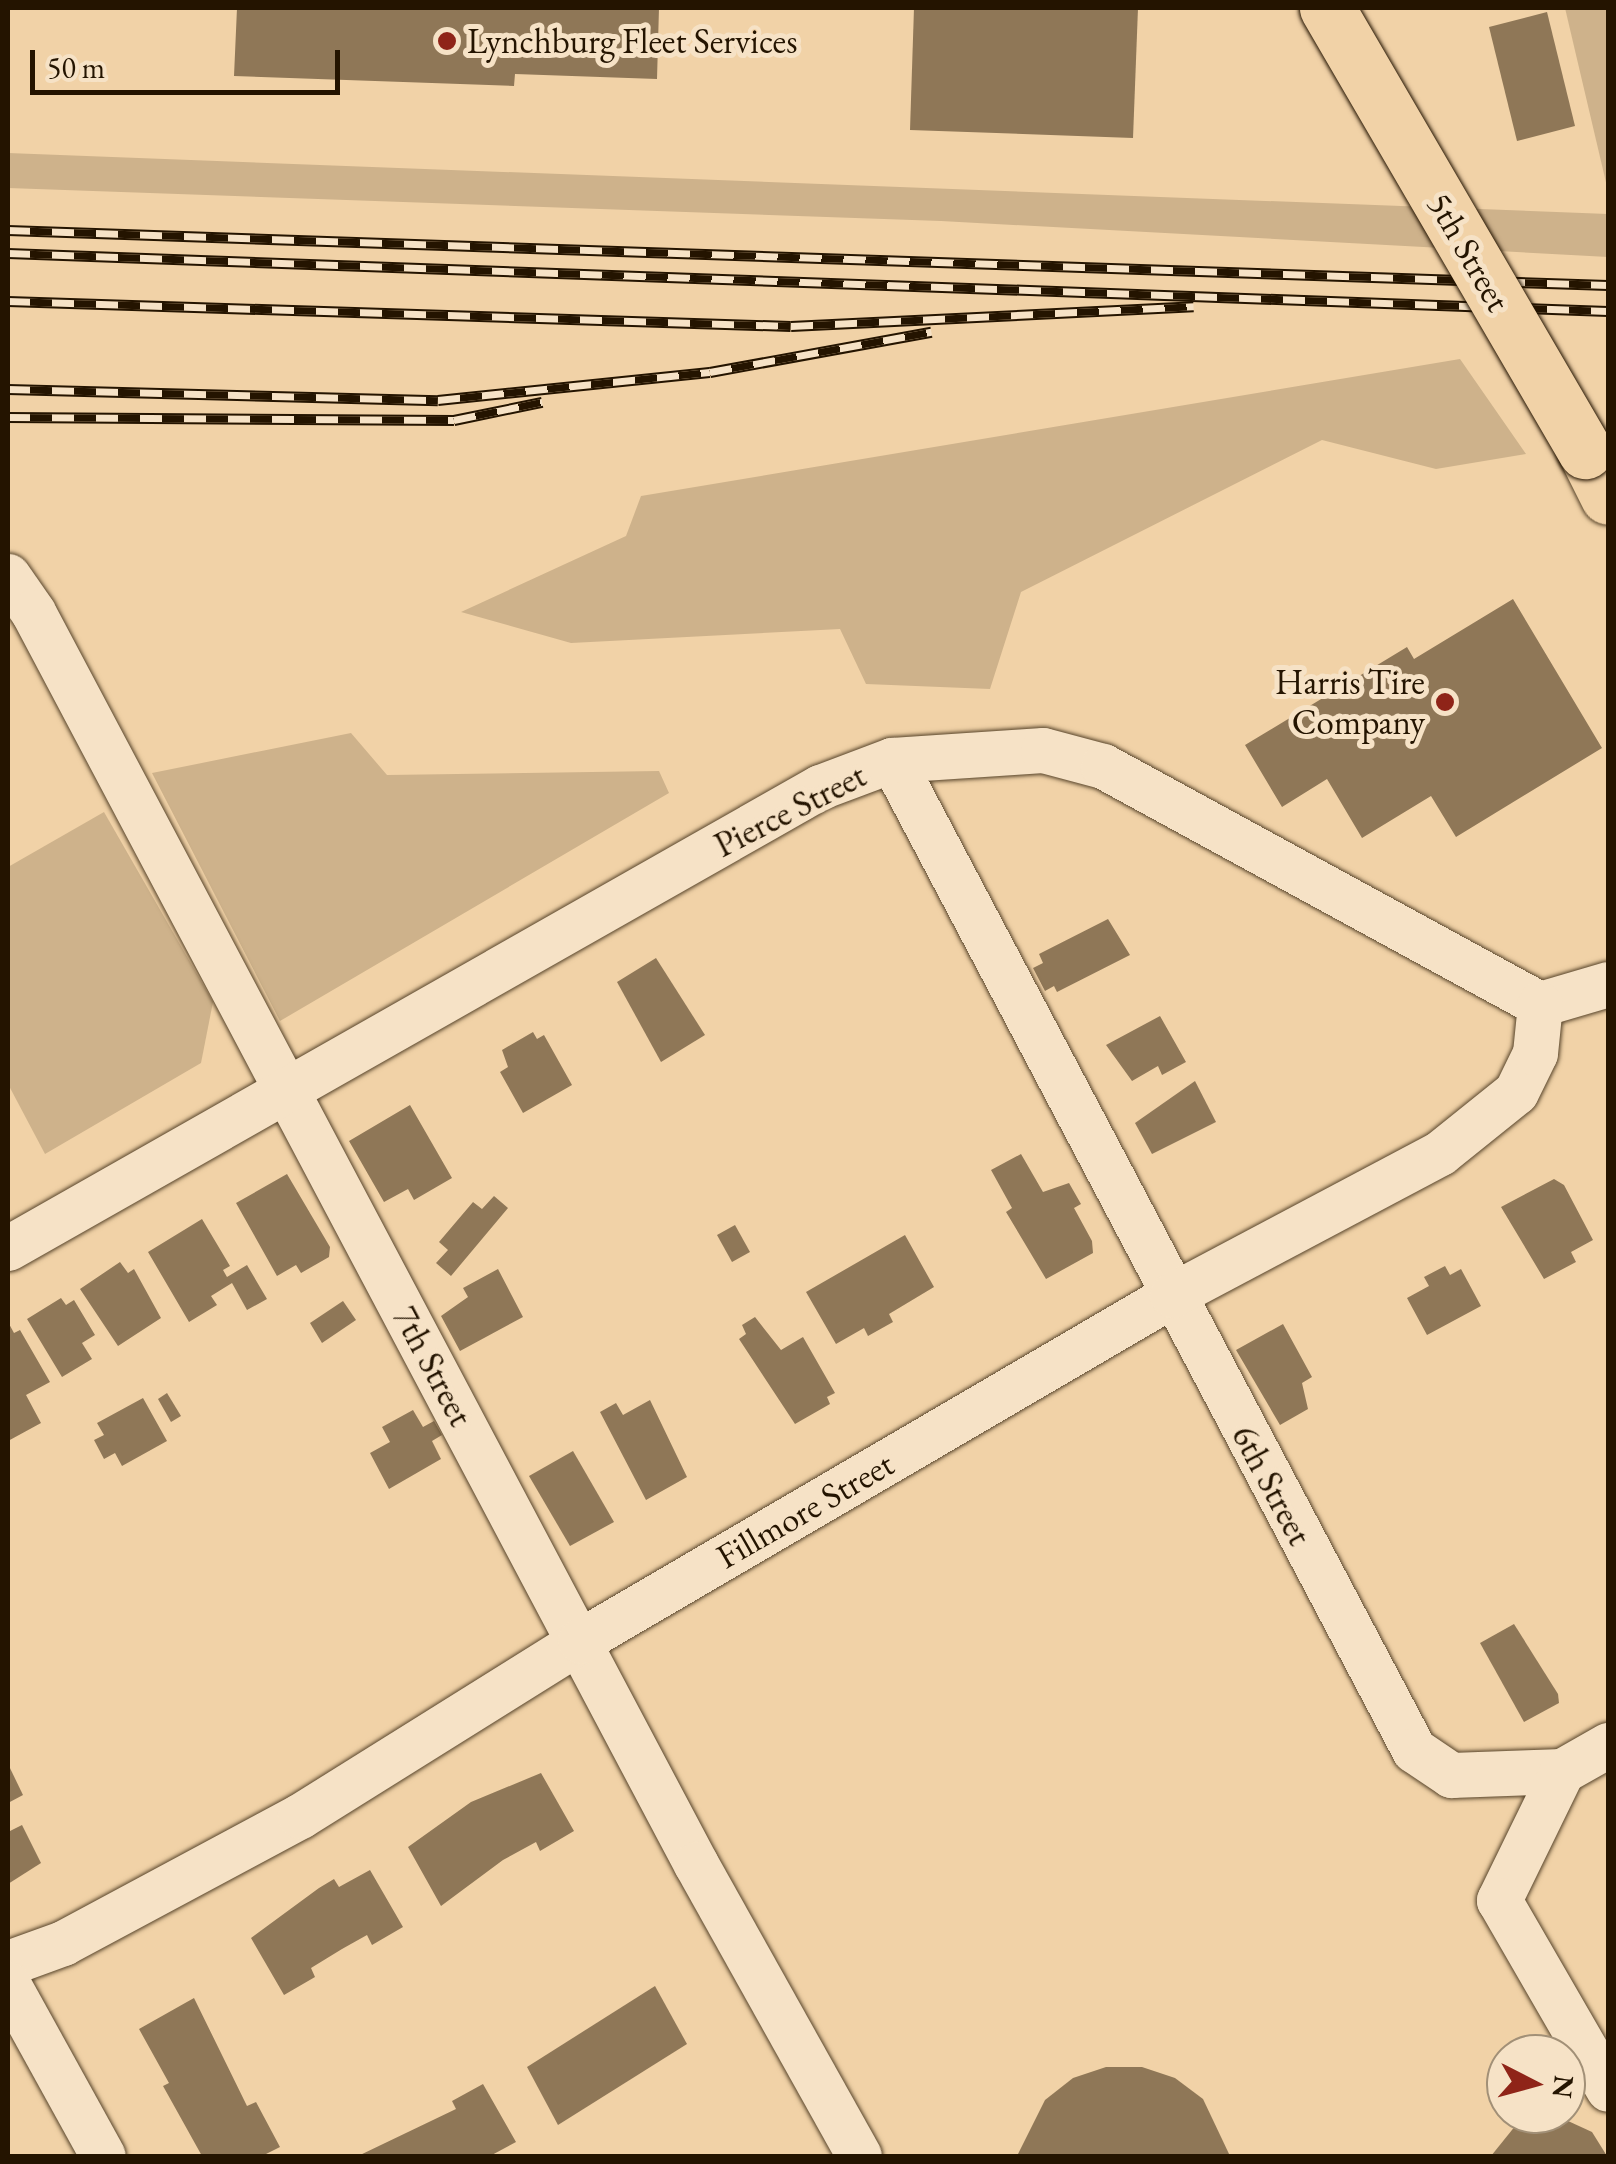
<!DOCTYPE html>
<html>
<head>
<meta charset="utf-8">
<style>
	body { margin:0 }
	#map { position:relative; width:1616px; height:2164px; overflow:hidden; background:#f1d2a7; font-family:"EB Garamond",serif }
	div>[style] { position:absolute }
	.green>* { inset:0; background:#ceb28b }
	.building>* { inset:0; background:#8f7757 }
	.roads { filter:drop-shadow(0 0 2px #57442a) drop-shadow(0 0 2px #57442a) }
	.street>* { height:45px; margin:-22.5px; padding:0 22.5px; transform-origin:22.5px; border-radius:22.5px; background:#f6e2c6 }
	.primary>* { height:55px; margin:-27.5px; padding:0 27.5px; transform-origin:27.5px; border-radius:27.5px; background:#f1d2a7 }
	.rail>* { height:11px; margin-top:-5.5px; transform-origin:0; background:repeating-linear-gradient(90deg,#f6e2c6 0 22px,#241400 0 44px); box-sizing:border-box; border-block:2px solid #241400 }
	.bridges { filter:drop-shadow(0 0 2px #241400) drop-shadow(0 0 2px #241400) }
	.primary-bridge>* { height:55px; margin:-27.5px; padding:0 27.5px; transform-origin:27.5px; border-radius:27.5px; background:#f1d2a7 }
	.dots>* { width:28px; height:28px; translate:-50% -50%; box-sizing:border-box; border:5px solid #f6e2c6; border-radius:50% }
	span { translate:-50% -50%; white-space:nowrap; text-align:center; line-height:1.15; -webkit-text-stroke:10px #f6e2c6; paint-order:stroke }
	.poi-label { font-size:35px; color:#241400 }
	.left { translate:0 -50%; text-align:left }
	.right { translate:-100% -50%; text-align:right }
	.street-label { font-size:35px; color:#241400 }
	.frame { position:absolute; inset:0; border:10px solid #241400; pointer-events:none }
	.north { position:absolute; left:1486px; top:2034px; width:100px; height:100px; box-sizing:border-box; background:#f6e2c6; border:2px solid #a29077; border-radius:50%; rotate:96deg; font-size:28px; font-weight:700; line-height:40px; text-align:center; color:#241400 }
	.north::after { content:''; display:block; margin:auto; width:35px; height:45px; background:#8f2418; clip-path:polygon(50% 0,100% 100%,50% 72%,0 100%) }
	.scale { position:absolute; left:30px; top:50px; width:310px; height:45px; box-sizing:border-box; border:5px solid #241400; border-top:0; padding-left:12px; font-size:30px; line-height:35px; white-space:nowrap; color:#241400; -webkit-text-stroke:8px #f6e2c6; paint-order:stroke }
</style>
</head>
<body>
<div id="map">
	<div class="green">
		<div style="clip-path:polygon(1565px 8px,1608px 8px,1608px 191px)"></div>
		<div style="clip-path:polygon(8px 153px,1608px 214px,1608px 257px,941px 221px,8px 188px)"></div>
		<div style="clip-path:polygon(1460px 359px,1526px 454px,1436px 469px,1322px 440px,1021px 592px,990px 689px,866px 684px,840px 629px,571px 643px,461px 612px,626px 536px,641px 496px)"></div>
		<div style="clip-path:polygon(351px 733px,387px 775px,659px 771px,669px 793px,280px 1021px,152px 773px)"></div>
		<div style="clip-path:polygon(104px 812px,213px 1002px,201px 1063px,45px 1154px,8px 1084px,8px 867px)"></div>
	</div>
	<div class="building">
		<div style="clip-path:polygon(237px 8px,659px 8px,657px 79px,515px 74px,514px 86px,234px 76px)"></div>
		<div style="clip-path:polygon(914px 8px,1138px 8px,1133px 138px,910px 130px)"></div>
		<div style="clip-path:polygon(1547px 12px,1575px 126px,1517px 141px,1489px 27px)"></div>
		<div style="clip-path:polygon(1513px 599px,1602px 748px,1456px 837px,1431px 796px,1362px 838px,1327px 779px,1282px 807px,1245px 745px,1407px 647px,1414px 659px)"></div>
		<div style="clip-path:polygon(1108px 919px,1130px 955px,1057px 992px,1054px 986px,1045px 991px,1033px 968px,1043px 963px,1039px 954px)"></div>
		<div style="clip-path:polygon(656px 958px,705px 1035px,661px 1062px,617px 982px)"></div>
		<div style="clip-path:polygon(1160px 1016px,1186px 1062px,1162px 1075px,1158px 1066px,1132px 1081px,1106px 1045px)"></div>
		<div style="clip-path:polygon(533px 1032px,537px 1039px,544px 1035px,572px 1085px,523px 1113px,500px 1072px,508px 1067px,502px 1050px)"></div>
		<div style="clip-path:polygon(1195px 1081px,1216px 1122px,1152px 1154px,1135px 1123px)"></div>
		<div style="clip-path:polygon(410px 1105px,452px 1178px,414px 1200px,408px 1189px,384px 1202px,349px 1141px)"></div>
		<div style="clip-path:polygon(1021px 1154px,1043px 1192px,1069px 1183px,1081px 1204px,1074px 1208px,1092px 1241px,1093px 1253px,1046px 1279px,1006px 1212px,1012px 1208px,991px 1170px)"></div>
		<div style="clip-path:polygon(287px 1174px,330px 1247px,329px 1257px,301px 1273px,296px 1265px,277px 1276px,236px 1203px)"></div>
		<div style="clip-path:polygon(1554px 1179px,1564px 1185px,1593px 1240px,1571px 1252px,1576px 1262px,1544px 1279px,1501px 1207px)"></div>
		<div style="clip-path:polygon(494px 1196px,508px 1208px,451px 1276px,436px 1263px,448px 1250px,439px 1242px,473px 1202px,482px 1209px)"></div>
		<div style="clip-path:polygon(202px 1219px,230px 1266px,223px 1270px,227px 1277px,247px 1265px,267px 1299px,247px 1310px,232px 1283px,211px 1296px,217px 1305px,189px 1322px,148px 1252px)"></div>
		<div style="clip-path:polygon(735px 1225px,750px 1252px,732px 1262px,717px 1235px)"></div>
		<div style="clip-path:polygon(905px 1235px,934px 1287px,889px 1314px,893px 1322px,868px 1336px,864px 1328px,836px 1344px,806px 1292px)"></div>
		<div style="clip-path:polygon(120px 1262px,128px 1273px,134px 1269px,161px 1318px,118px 1346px,80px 1289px)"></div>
		<div style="clip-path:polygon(1445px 1266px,1450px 1275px,1461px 1269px,1481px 1306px,1427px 1335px,1407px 1298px,1429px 1286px,1424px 1277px)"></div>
		<div style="clip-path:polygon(498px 1269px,523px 1317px,460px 1351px,441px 1316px,468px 1297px,463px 1288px)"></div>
		<div style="clip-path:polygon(61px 1298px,66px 1305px,74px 1300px,95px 1335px,82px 1343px,92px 1359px,62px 1377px,27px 1319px)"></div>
		<div style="clip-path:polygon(343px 1301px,356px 1320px,322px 1343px,310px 1323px)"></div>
		<div style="clip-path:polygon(755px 1317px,781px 1350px,803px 1337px,835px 1393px,827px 1397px,830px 1404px,795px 1424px,739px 1339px,746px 1334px,742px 1325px)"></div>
		<div style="clip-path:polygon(8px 1322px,14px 1333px,20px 1330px,50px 1382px,26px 1395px,41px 1423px,8px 1441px)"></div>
		<div style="clip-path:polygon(1283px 1324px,1312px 1377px,1302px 1383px,1308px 1409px,1280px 1425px,1236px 1350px)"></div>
		<div style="clip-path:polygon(167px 1393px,181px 1416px,171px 1422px,158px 1399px)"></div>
		<div style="clip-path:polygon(143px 1398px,167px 1441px,122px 1466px,115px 1453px,104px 1459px,94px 1440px,104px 1435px,97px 1423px)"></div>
		<div style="clip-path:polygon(650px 1400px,687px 1477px,646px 1500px,600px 1412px,616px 1403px,623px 1415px)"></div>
		<div style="clip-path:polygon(413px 1410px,423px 1427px,434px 1421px,442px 1435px,432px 1441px,441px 1459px,389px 1489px,370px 1453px,390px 1442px,382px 1427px)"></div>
		<div style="clip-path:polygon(573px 1451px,614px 1522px,570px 1546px,529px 1476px)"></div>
		<div style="clip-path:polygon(1514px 1624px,1558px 1694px,1559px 1703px,1524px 1722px,1480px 1643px)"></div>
		<div style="clip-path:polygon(8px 1764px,23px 1795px,8px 1803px)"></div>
		<div style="clip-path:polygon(541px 1773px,574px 1831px,540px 1851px,536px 1842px,503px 1860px,441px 1906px,408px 1847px,471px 1802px)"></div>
		<div style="clip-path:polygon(22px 1825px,41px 1863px,8px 1884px,8px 1832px)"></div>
		<div style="clip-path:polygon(370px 1870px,403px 1927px,372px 1945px,367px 1935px,342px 1949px,311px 1968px,315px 1977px,284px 1995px,251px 1938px,319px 1888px,334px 1879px,339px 1887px)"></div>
		<div style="clip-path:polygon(655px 1986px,687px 2044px,558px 2125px,527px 2067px)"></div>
		<div style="clip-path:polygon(194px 1998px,247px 2106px,256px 2102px,280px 2147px,262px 2156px,202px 2156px,163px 2086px,169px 2083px,139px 2029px)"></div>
		<div style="clip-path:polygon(1106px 2067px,1142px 2067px,1175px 2078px,1203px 2099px,1230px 2156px,1017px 2156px,1045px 2100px,1073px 2078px)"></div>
		<div style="clip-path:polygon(483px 2084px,516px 2142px,490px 2156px,358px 2156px,456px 2109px,452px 2101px)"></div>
		<div style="clip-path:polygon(1555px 2115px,1592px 2132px,1607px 2156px,1491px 2156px,1516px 2125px)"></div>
	</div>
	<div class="roads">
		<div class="street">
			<div style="left:8px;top:576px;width:44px;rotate:55.2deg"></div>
			<div style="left:33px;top:612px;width:1417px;rotate:62.1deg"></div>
			<div style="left:696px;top:1864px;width:334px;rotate:60.8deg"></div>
			<div style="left:892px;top:760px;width:1119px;rotate:62.2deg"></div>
			<div style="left:1414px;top:1750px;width:45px;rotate:34deg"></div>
			<div style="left:1451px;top:1775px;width:111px;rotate:-2.1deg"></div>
			<div style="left:1562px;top:1771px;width:53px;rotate:-29.5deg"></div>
			<div style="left:8px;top:1248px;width:934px;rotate:-29.59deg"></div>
			<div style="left:820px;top:787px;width:77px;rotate:-20.6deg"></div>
			<div style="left:892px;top:760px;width:151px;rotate:-3.8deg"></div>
			<div style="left:1043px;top:750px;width:62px;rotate:14.9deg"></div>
			<div style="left:1103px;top:766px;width:498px;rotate:28.6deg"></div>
			<div style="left:1540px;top:1004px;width:71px;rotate:-16.4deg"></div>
			<div style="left:1562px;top:1771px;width:144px;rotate:116deg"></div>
			<div style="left:1499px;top:1900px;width:218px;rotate:60deg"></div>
			<div style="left:8px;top:1963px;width:59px;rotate:-20deg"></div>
			<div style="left:63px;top:1943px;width:269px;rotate:-28.2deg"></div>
			<div style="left:300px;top:1816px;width:330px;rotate:-32deg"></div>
			<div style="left:580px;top:1641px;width:686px;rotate:-30.3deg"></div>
			<div style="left:1172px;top:1295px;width:303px;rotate:-27.9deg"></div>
			<div style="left:1440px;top:1153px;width:97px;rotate:-38.8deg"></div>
			<div style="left:1516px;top:1092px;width:43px;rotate:-64deg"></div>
			<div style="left:1535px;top:1053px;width:49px;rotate:-84.2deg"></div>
			<div style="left:8px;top:1984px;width:196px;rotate:61.1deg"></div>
		</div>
		<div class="primary">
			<div style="left:1585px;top:451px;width:51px;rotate:63.4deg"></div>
		</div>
	</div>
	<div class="rail">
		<div style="left:8px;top:230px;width:1601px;rotate:1.97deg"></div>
		<div style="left:8px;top:253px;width:1601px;rotate:2.08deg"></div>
		<div style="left:8px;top:301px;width:783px;rotate:1.83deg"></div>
		<div style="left:791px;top:326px;width:403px;rotate:-2.8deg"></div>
		<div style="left:8px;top:389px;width:430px;rotate:1.5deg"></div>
		<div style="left:438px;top:400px;width:273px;rotate:-5.9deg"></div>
		<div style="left:710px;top:372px;width:225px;rotate:-10.3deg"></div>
		<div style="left:8px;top:417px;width:446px;rotate:0.4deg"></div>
		<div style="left:454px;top:420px;width:90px;rotate:-11.6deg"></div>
	</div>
	<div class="bridges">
		<div class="primary-bridge">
			<div style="left:1327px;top:8px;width:513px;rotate:59.78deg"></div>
		</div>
	</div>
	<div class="dots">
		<div style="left:447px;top:41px;background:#8f2418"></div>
		<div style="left:1445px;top:702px;background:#8f2418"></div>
	</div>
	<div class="poi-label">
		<span class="left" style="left:467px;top:41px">Lynchburg Fleet Services</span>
		<span class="right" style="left:1425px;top:702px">Harris Tire<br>Company</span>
	</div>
	<div class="street-label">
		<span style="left:1469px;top:252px;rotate:60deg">5th Street</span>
		<span style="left:790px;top:810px;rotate:-27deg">Pierce Street</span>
		<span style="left:433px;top:1366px;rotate:62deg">7th Street</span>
		<span style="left:1272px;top:1485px;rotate:62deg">6th Street</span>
		<span style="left:805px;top:1510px;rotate:-30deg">Fillmore Street</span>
	</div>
	<div class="frame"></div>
	<div class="north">N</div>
	<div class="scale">50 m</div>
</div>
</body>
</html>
